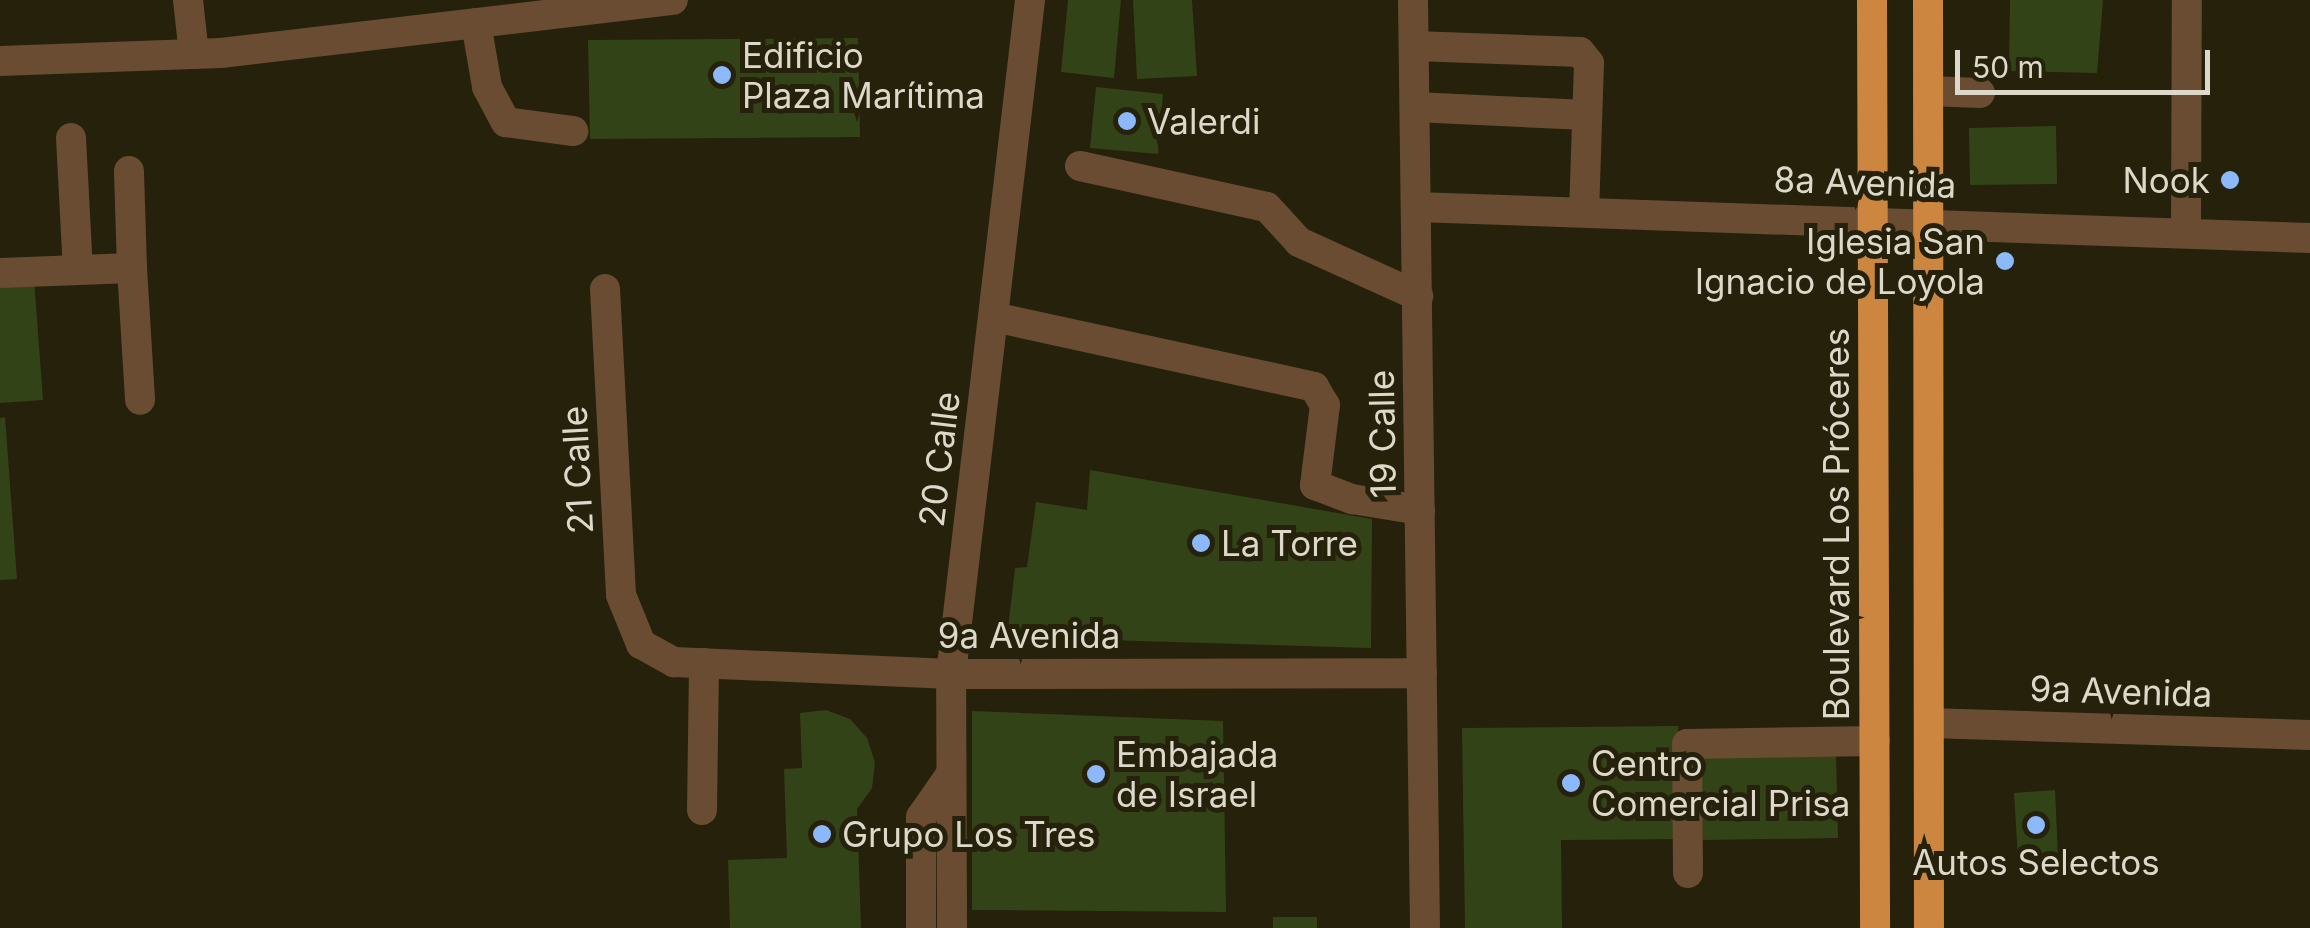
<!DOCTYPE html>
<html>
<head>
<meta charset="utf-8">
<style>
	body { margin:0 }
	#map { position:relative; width:2310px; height:928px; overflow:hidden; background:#26210a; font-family:Inter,sans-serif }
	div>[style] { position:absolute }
	.building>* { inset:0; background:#324417 }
	.minor>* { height:30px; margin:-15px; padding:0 15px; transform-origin:15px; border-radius:15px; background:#694c32 }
	.highway>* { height:30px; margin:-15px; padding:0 15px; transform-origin:15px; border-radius:15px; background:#cc863f }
	.dots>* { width:28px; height:28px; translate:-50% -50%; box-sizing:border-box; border:5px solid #26210a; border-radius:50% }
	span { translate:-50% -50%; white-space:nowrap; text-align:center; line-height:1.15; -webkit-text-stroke:10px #26210a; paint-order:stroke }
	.poi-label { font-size:35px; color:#dcd9cb }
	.left { translate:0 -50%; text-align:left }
	.right { translate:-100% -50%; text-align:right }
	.street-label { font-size:35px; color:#dcd9cb }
	.scale { position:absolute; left:1955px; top:50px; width:255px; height:45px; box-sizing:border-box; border:5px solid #dcd9cb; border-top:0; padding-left:12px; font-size:30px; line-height:35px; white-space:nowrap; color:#dcd9cb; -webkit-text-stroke:8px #26210a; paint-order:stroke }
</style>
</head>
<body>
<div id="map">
	<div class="building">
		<div style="clip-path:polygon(1068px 0,1121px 0,1114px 78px,1061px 72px)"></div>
		<div style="clip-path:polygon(1133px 0,1192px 0,1197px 76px,1137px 79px)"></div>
		<div style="clip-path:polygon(2010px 0,2103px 0,2097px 73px,2009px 71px)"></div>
		<div style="clip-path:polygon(858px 38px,860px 137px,590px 139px,588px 40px)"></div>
		<div style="clip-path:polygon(1096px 87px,1163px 94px,1158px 154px,1090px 148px)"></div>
		<div style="clip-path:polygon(2056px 126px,2057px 184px,1970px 185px,1969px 128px)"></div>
		<div style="clip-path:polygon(34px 279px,43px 400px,0 403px,0 281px)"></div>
		<div style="clip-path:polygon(5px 417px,17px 579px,0 580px,0 418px)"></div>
		<div style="clip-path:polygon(1090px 470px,1372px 519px,1371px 648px,1007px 637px,1015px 568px,1027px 567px,1036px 502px,1087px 510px)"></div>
		<div style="clip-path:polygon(826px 710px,850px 719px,867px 738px,875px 762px,872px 788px,857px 809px,861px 928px,730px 928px,728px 860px,787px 858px,784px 769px,802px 768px,800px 713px)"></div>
		<div style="clip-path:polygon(972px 711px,1223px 721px,1226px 912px,972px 910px)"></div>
		<div style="clip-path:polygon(1678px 726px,1680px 839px,1561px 840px,1562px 928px,1465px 928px,1462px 728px)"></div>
		<div style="clip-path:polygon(1836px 754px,1838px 838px,1703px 840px,1701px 757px)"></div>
		<div style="clip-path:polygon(2055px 790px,2058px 857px,2018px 858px,2014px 793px)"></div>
		<div style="clip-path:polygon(1273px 917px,1317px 917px,1317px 928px,1273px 928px)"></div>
	</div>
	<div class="minor">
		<div style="left:188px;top:0;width:54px;rotate:83.7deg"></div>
		<div style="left:1413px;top:0;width:928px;rotate:89.26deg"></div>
		<div style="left:476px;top:23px;width:65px;rotate:80.2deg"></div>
		<div style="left:487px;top:87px;width:40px;rotate:62deg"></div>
		<div style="left:506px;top:122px;width:68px;rotate:7.7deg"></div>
		<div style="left:1414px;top:46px;width:166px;rotate:2.1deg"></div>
		<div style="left:1580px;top:52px;width:14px;rotate:51deg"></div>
		<div style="left:1589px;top:63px;width:149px;rotate:91.9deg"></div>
		<div style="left:0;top:61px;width:221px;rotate:-2.1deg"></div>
		<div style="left:221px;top:53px;width:455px;rotate:-6.7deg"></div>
		<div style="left:1928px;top:91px;width:52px;rotate:2.2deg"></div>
		<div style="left:1415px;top:107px;width:171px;rotate:2.7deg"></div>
		<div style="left:71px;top:138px;width:132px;rotate:87deg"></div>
		<div style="left:1080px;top:166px;width:191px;rotate:12.4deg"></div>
		<div style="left:1267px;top:207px;width:47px;rotate:47.6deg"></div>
		<div style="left:1299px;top:242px;width:131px;rotate:24.4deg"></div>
		<div style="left:1416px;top:207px;width:895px;rotate:1.99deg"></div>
		<div style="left:2186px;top:232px;width:232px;rotate:-89.8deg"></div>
		<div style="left:132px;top:268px;width:132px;rotate:86.5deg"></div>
		<div style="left:0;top:273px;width:132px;rotate:-2.2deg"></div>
		<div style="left:132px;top:268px;width:97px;rotate:-91.8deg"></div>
		<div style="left:605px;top:289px;width:306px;rotate:87deg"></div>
		<div style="left:621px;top:595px;width:53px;rotate:67.8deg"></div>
		<div style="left:641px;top:644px;width:38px;rotate:29deg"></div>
		<div style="left:674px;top:662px;width:277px;rotate:2.5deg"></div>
		<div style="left:951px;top:674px;width:471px;rotate:-0.1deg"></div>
		<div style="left:994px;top:317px;width:328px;rotate:12.3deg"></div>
		<div style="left:1314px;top:387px;width:21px;rotate:59deg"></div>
		<div style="left:1325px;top:405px;width:81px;rotate:97.1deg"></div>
		<div style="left:1315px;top:485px;width:40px;rotate:21deg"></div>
		<div style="left:1352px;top:499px;width:69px;rotate:9.2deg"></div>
		<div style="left:1929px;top:723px;width:381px;rotate:1.8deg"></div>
		<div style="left:702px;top:810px;width:147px;rotate:-89.2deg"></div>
		<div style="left:1688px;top:873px;width:129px;rotate:-90.4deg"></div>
		<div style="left:1687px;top:744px;width:188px;rotate:-0.9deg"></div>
		<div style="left:921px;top:928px;width:111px;rotate:-90deg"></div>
		<div style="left:921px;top:817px;width:52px;rotate:-55.1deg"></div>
		<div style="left:952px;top:928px;width:254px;rotate:-90.2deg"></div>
		<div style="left:951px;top:674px;width:679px;rotate:-83.31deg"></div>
	</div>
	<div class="highway">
		<div style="left:1872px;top:0;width:928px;rotate:89.81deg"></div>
		<div style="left:1928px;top:0;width:928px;rotate:89.94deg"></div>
	</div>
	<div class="dots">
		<div style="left:722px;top:75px;background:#8bb9fc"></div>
		<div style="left:1127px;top:121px;background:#8bb9fc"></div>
		<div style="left:2230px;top:180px;background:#8bb9fc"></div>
		<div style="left:2005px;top:261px;background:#8bb9fc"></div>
		<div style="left:1201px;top:543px;background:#8bb9fc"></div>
		<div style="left:1096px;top:774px;background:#8bb9fc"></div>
		<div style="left:1571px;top:783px;background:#8bb9fc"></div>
		<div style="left:2036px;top:825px;background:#8bb9fc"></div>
		<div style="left:822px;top:834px;background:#8bb9fc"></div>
	</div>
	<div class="poi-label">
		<span class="left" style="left:742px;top:75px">Edificio<br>Plaza Marítima</span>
		<span class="left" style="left:1147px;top:121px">Valerdi</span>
		<span class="right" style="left:2210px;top:180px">Nook</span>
		<span class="right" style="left:1985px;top:261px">Iglesia San<br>Ignacio de Loyola</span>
		<span class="left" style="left:1221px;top:543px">La Torre</span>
		<span class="left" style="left:1116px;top:774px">Embajada<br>de Israel</span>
		<span class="left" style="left:1591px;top:783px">Centro<br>Comercial Prisa</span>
		<span class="left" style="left:842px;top:834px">Grupo Los Tres</span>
		<span style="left:2036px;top:862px">Autos Selectos</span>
	</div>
	<div class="street-label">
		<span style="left:1865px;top:182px;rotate:2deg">8a Avenida</span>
		<span style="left:1382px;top:434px;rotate:-91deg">19 Calle</span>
		<span style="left:939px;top:459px;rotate:-83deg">20 Calle</span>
		<span style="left:577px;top:470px;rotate:-93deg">21 Calle</span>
		<span style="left:1836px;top:524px;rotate:-90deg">Boulevard Los Próceres</span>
		<span style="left:1029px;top:635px">9a Avenida</span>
		<span style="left:2121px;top:691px;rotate:2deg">9a Avenida</span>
	</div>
	<div class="scale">50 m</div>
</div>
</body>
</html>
